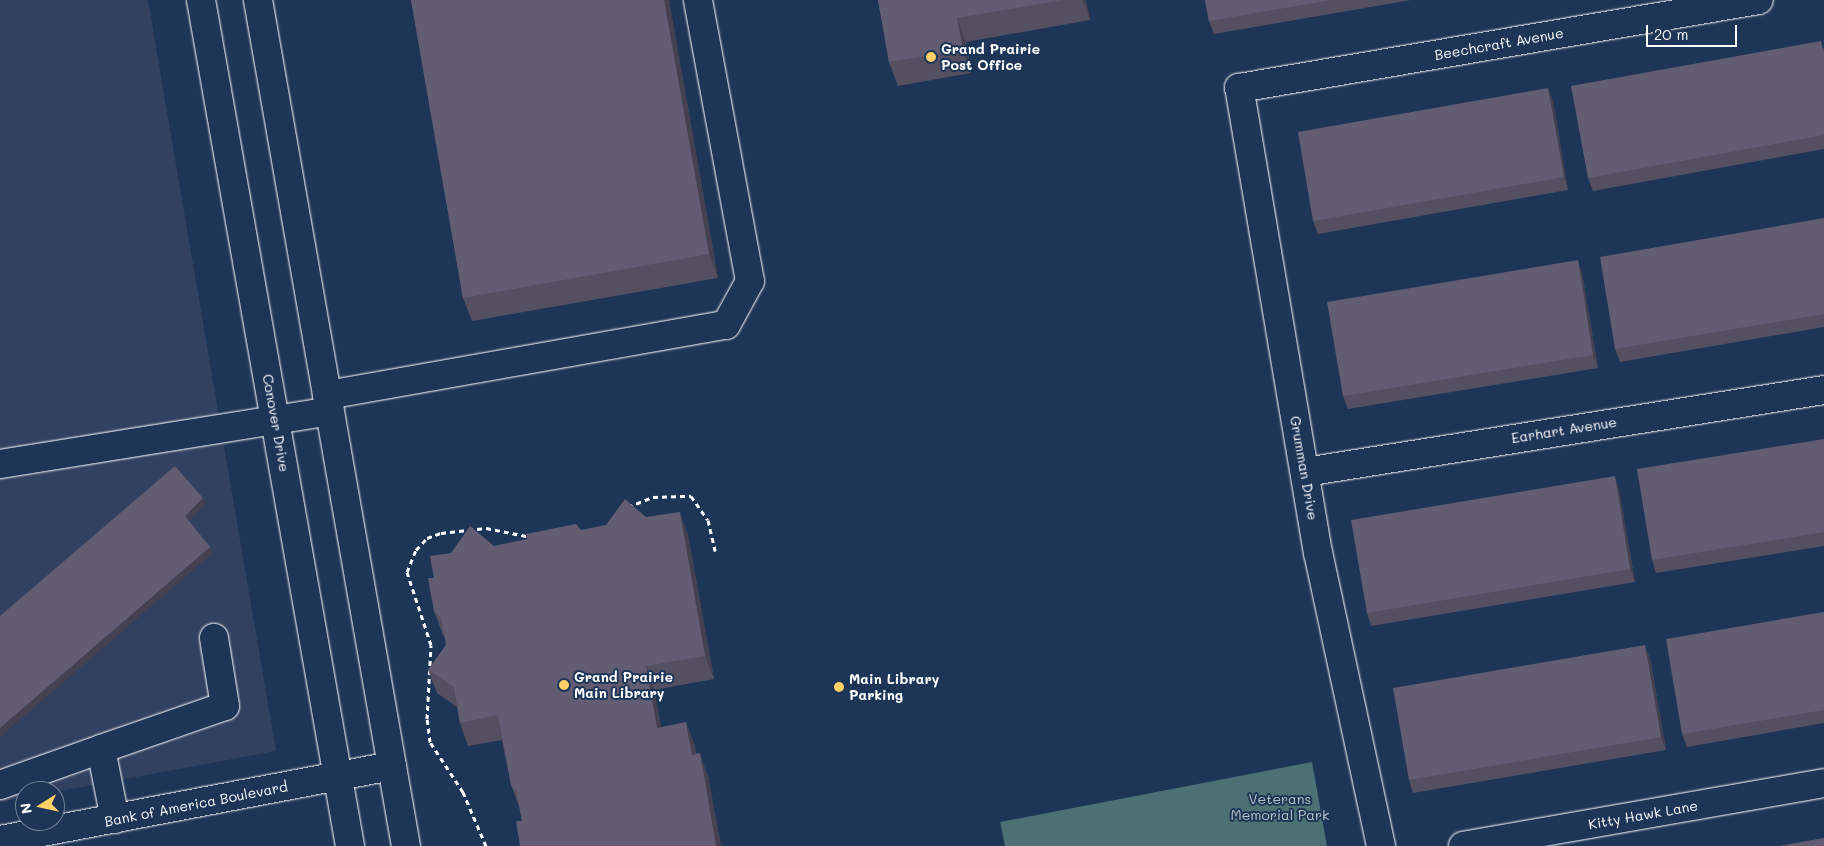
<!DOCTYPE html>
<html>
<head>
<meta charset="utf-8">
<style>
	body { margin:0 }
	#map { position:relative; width:1824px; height:846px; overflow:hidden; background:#1d3557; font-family:Mali,sans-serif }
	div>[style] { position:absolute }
	.built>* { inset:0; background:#32415f }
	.green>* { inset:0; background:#4c7073 }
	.path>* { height:3px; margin-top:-1.5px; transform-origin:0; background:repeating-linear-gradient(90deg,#fff 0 5px,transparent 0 9px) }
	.roads { filter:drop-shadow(0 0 1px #fff) drop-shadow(0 0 1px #fff) }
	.minor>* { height:28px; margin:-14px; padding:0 14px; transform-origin:14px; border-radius:14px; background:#1d3557 }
	.wall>* { inset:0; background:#545062 }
	.shaded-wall>* { inset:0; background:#454150 }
	.building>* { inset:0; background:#625d72 }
	.dots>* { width:14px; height:14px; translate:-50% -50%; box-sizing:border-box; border:2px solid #1d3557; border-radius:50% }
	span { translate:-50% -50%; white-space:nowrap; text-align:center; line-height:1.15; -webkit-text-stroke:4px #1d3557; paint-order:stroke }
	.street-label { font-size:14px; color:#fff }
	.poi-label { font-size:14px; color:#fff; font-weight:700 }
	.left { translate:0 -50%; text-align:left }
	.park-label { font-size:14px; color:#b7c6c7 }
	.north { position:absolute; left:15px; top:781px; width:50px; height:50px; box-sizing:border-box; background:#1d3557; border:1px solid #77869a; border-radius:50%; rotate:260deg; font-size:14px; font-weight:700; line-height:20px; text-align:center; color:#fff }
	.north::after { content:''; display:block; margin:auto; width:18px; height:22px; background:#ffd166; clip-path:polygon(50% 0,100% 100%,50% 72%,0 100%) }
	.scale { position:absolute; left:1646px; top:25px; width:91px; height:22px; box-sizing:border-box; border:2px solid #fff; border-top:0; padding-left:6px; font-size:15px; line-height:18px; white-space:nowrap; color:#fff; -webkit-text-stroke:4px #1d3557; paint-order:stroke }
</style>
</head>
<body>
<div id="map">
	<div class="built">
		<div style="clip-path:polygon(0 0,148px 0,276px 751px,55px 792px,25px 791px,25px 797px,0 802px)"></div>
	</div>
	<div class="green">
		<div style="clip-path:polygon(1312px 762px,1327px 846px,1005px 846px,1000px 822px)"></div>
	</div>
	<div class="path">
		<div style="left:628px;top:507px;width:27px;rotate:-22deg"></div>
		<div style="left:653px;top:497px;width:38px;rotate:-2deg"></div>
		<div style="left:691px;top:496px;width:29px;rotate:55deg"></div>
		<div style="left:708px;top:520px;width:32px;rotate:77deg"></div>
		<div style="left:486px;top:846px;width:59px;rotate:-113.1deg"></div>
		<div style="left:463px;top:792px;width:60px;rotate:-123.4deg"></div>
		<div style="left:430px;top:742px;width:23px;rotate:-97deg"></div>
		<div style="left:427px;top:719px;width:74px;rotate:-86.9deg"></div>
		<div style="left:431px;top:645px;width:77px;rotate:-108.2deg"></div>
		<div style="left:407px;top:572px;width:24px;rotate:-68deg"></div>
		<div style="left:416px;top:550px;width:16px;rotate:-47deg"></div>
		<div style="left:427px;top:538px;width:15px;rotate:-20deg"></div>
		<div style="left:441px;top:533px;width:45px;rotate:-6.3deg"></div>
		<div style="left:486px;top:528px;width:46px;rotate:11.3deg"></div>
	</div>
	<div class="roads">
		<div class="minor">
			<div style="left:201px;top:0;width:859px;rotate:80.01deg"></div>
			<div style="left:258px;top:0;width:859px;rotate:80.08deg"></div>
			<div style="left:327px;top:395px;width:405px;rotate:-10deg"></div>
			<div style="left:726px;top:325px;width:50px;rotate:-61.4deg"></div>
			<div style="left:750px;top:281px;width:286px;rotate:-100.5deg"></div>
			<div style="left:0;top:464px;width:334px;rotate:-9.1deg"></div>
			<div style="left:1305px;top:472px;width:525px;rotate:-8.98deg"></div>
			<div style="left:0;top:785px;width:107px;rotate:-19.6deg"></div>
			<div style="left:115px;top:819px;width:71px;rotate:-101.3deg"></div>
			<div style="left:101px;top:749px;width:131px;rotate:-19.1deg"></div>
			<div style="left:225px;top:706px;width:69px;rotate:-99.2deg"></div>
			<div style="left:0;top:840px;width:399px;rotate:-10.7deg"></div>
			<div style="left:1381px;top:846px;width:300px;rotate:-102.1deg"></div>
			<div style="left:1318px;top:553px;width:472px;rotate:-99.6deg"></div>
			<div style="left:1239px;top:88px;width:527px;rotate:-9.61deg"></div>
			<div style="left:1463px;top:846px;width:366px;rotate:-9.9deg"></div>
		</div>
	</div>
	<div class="wall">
		<div style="clip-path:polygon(411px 0,669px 0,718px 278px,472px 321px,463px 298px)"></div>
		<div style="clip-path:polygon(878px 0,1086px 0,1090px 20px,966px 42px,971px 73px,898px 86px,889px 62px)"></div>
		<div style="clip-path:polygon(1205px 0,1411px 0,1214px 34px,1209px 21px)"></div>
		<div style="clip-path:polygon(1824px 48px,1824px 149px,1593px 191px,1588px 178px)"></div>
		<div style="clip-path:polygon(1553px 101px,1568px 190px,1318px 234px,1313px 221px)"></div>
		<div style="clip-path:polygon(1824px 218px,1824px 327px,1620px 362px,1615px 349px)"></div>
		<div style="clip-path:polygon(1582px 273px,1598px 368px,1348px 409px,1343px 396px)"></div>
		<div style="clip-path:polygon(1824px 439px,1824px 546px,1656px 573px,1652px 560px)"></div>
		<div style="clip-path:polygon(1619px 489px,1635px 582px,1371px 626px,1367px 613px)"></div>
		<div style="clip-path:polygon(581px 530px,688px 535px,714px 679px,654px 690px,661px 727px,695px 745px,696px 754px,708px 776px,721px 846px,520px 846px,522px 821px,520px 809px,511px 785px,502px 740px,468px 746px,460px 723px,457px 707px,437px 693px,428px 670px,446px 645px,445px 637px,443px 635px,434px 611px,434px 578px,494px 546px)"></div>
		<div style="clip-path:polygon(1824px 612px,1824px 723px,1687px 747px,1682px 734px)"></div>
		<div style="clip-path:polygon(1650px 658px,1666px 750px,1413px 793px,1409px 780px)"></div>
	</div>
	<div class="shaded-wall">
		<div style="clip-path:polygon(664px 0,669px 0,718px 278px,709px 254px)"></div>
		<div style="clip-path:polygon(1083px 0,1086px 0,1090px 20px)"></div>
		<div style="clip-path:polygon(957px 18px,966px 42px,971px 73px,963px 50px)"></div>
		<div style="clip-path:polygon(1548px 88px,1553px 101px,1568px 190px,1564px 177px)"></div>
		<div style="clip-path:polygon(1578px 260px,1582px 273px,1598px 368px,1593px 355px)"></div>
		<div style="clip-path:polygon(1615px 476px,1619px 489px,1635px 582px,1630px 569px)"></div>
		<div style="clip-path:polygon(203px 498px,205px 505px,187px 523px,185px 516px)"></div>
		<div style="clip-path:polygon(680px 512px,688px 535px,714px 679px,705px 656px)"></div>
		<div style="clip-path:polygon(210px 547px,213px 553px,0 737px,0 728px)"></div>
		<div style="clip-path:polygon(1645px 645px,1650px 658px,1666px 750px,1661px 737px)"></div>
		<div style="clip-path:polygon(646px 666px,654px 690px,666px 751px,657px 728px)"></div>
		<div style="clip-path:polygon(686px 722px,695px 745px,700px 778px,692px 755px)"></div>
		<div style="clip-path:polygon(700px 753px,708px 776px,721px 846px,716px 846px)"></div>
	</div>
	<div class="building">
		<div style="clip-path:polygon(411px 0,664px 0,709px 254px,463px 298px)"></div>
		<div style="clip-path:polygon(878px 0,1062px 0,957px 18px,963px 50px,889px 62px)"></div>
		<div style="clip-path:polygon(1205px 0,1331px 0,1209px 21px)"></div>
		<div style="clip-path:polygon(1821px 41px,1824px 55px,1824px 135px,1588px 178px,1571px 86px)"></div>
		<div style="clip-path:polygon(1548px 88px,1564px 177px,1313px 221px,1298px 132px)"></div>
		<div style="clip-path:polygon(1824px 218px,1824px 314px,1615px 349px,1600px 257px)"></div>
		<div style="clip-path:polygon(1578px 260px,1593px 355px,1343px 396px,1327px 302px)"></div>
		<div style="clip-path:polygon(1824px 439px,1824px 532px,1652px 560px,1637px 469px)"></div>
		<div style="clip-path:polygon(175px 466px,203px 498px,185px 516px,210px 547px,0 728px,0 616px)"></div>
		<div style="clip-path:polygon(1615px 476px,1630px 569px,1367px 613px,1351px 520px)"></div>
		<div style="clip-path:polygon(625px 499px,646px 517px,680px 512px,705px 656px,646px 666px,657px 728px,686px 722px,692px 755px,700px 753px,716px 846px,520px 846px,516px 821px,522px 821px,516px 790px,511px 785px,498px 715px,460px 723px,454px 687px,428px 670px,446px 645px,441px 618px,434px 611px,428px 578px,434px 578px,430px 556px,451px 553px,470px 526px,494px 546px,527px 539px,526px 534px,576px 524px,581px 530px,606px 525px)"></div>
		<div style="clip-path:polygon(1824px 612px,1824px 710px,1682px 734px,1666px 639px)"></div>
		<div style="clip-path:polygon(1645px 645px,1661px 737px,1409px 780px,1393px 688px)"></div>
		<div style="clip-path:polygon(1824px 838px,1824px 846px,1779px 846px)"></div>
	</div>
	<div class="dots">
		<div style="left:931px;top:57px;background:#ffd166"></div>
		<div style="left:564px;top:685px;background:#ffd166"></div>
		<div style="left:839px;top:687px;background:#ffd166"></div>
	</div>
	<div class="street-label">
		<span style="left:1499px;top:44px;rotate:-10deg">Beechcraft Avenue</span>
		<span style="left:276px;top:423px;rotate:80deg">Conover Drive</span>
		<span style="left:1564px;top:430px;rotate:-9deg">Earhart Avenue</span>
		<span style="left:1304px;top:468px;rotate:80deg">Grumman Drive</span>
		<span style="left:196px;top:804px;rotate:-11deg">Bank of America Boulevard</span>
		<span style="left:1643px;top:815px;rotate:-10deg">Kitty Hawk Lane</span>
	</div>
	<div class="poi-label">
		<span class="left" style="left:941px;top:57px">Grand Prairie<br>Post Office</span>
		<span class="left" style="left:574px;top:685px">Grand Prairie<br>Main Library</span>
		<span class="left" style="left:849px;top:687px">Main Library<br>Parking</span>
	</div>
	<div class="park-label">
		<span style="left:1280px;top:807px">Veterans<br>Memorial Park</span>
	</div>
	<div class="north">N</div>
	<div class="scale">20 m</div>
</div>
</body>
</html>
